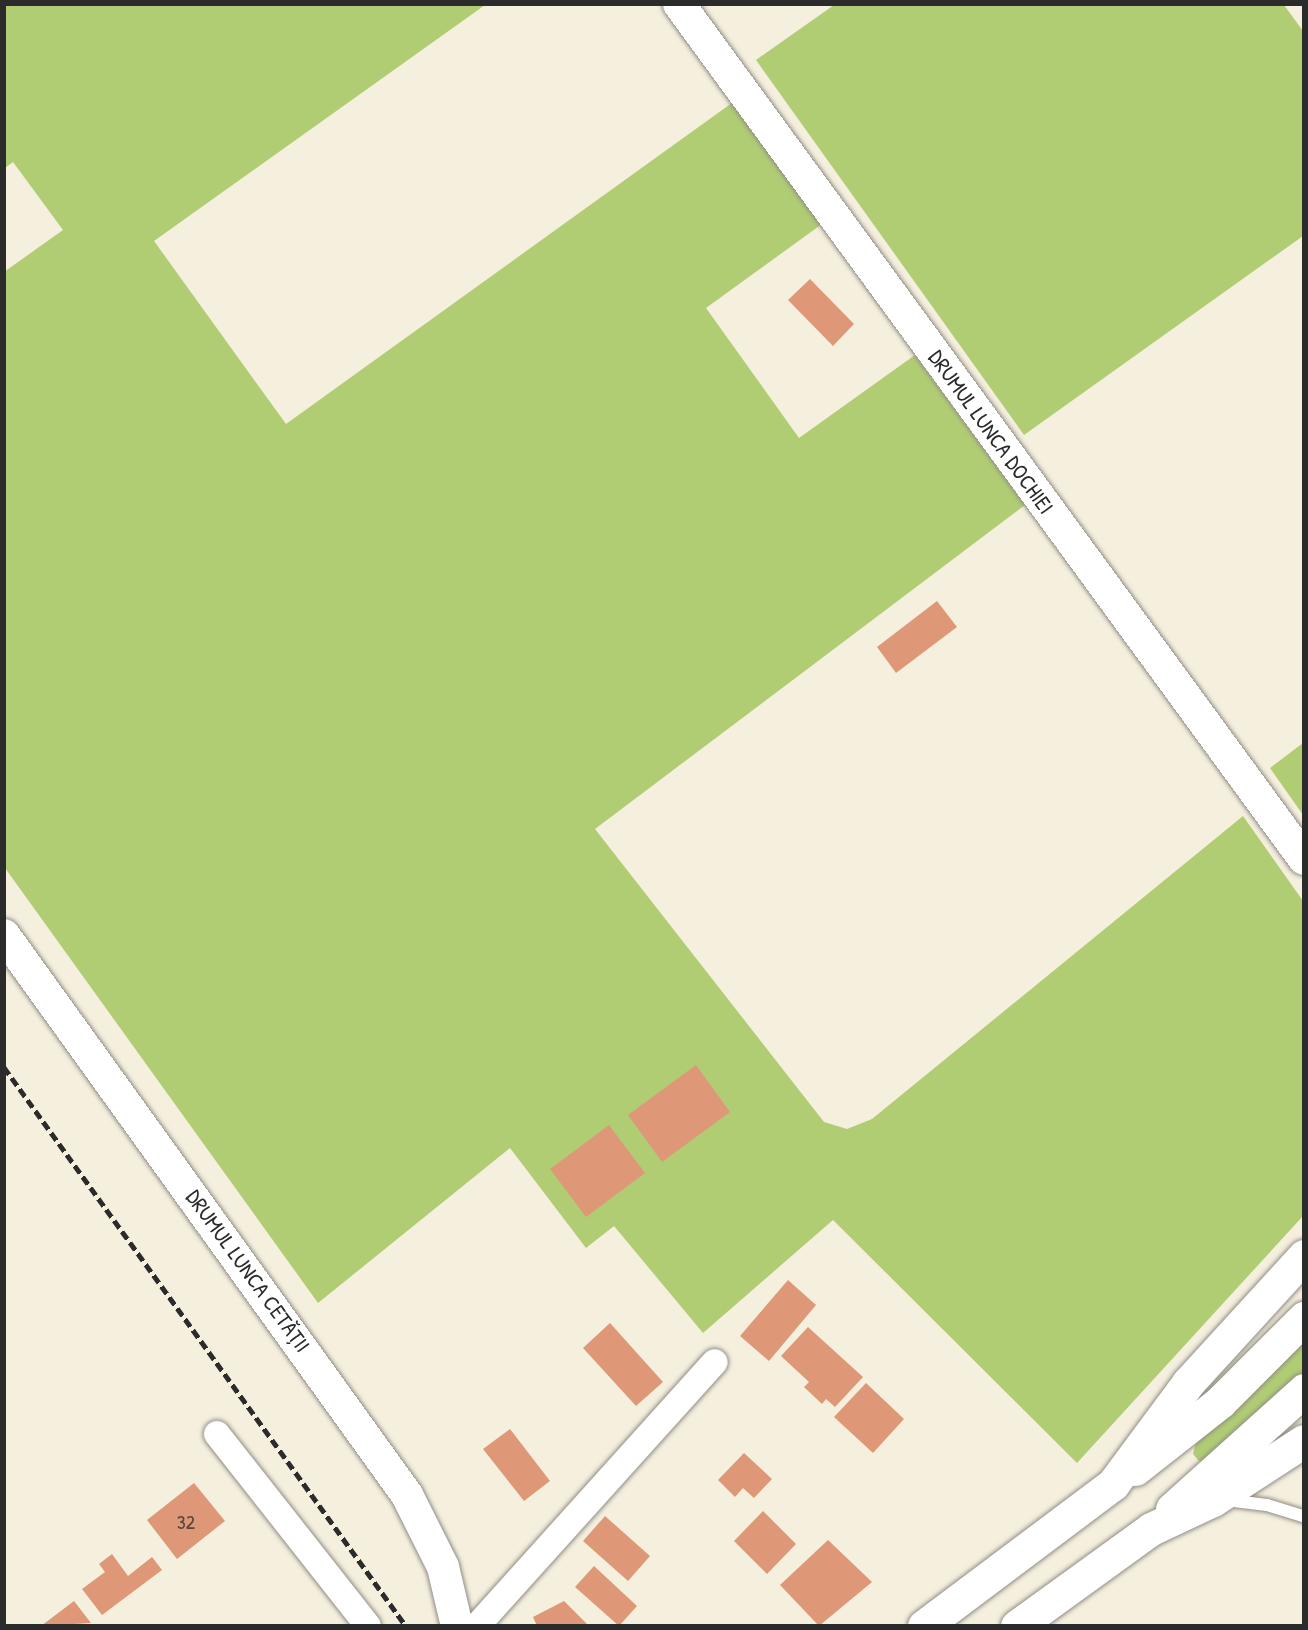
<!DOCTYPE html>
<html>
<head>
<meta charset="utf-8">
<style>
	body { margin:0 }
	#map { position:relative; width:1308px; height:1630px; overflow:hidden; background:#f5efde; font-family:"Patrick Hand",sans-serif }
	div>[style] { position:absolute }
	.green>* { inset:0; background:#b0cd74 }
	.building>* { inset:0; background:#de9877 }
	.roads { filter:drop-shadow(0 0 2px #908d84) drop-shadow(0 0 2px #908d84) }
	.service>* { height:12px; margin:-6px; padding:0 6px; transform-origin:6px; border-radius:6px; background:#fff }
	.minor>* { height:26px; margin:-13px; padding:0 13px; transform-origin:13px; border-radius:13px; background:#fff }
	.tertiary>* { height:32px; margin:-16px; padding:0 16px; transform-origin:16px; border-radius:16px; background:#fff }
	.secondary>* { height:33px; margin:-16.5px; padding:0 16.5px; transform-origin:16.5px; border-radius:16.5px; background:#fff }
	.rail>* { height:4.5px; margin-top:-2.25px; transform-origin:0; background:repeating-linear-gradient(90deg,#2b2b2b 0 9px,transparent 0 13.5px) }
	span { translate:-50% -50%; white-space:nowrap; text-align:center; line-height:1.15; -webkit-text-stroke:5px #fff; paint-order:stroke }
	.number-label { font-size:20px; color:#58463e }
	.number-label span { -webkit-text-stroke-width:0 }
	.street-label { font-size:22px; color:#2b2b2b }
	.frame { position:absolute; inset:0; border:6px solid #2b2b2b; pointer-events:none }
</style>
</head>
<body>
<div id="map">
	<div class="green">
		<div style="clip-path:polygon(5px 5px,485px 5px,154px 241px,286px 424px,736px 100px,822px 224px,706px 308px,799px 438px,915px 355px,1025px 505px,595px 829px,824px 1122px,847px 1129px,872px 1119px,1243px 816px,1303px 901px,1303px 1216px,1077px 1463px,833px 1220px,703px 1333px,614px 1226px,586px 1248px,510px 1148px,318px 1303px,5px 868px,4px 272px,63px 230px,13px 162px,5px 168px)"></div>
		<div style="clip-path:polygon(834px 5px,1284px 5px,1303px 31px,1303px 236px,1024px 435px,756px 60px)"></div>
		<div style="clip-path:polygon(1303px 743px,1303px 815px,1270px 768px)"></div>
		<div style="clip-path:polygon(1303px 1340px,1303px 1375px,1206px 1461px,1199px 1461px,1193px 1454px,1196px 1442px)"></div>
	</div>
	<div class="building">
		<div style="clip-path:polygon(810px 279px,854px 324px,833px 346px,788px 300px)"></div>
		<div style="clip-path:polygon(937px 601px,957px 627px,896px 673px,877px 647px)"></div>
		<div style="clip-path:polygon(696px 1065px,730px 1112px,662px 1162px,628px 1115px)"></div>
		<div style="clip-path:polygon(609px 1125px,645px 1173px,586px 1217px,550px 1169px)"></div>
		<div style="clip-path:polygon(788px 1280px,816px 1305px,769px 1361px,740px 1336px)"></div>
		<div style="clip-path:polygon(610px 1323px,663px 1382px,636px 1406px,583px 1348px)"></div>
		<div style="clip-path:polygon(808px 1327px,863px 1377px,835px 1407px,826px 1399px,822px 1404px,804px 1387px,809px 1382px,781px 1356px)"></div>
		<div style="clip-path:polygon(866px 1383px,904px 1419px,873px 1453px,834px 1417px)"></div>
		<div style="clip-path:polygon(510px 1429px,550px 1481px,524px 1501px,483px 1449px)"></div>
		<div style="clip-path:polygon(744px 1453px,772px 1479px,754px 1498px,743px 1488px,735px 1497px,718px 1480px)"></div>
		<div style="clip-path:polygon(194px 1483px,225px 1521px,177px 1559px,147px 1520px)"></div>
		<div style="clip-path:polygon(763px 1511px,796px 1544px,767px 1574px,734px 1541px)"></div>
		<div style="clip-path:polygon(605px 1516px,650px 1556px,628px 1581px,583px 1541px)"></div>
		<div style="clip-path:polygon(828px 1540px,872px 1582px,819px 1626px,780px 1585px)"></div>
		<div style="clip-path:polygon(112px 1554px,128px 1576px,152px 1557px,162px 1570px,102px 1615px,82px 1589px,105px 1572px,99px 1564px)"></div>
		<div style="clip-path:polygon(594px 1566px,637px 1606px,619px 1626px,575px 1587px)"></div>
		<div style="clip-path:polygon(74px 1601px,91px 1623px,41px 1626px)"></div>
		<div style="clip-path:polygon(564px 1601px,589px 1626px,537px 1626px,533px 1617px)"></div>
	</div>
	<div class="roads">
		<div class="service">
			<div style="left:1226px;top:1500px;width:41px;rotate:7deg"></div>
			<div style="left:1267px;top:1505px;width:39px;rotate:17deg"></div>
		</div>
		<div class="minor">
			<div style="left:217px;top:1434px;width:244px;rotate:51.8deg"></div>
			<div style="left:477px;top:1626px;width:355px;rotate:-48deg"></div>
		</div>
		<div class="tertiary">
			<div style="left:679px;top:4px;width:1059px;rotate:53.83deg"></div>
			<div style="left:4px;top:935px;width:690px;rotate:54.26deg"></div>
			<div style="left:407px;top:1495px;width:80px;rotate:63.4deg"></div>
			<div style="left:443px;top:1567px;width:61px;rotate:76.7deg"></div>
		</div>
		<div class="secondary">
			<div style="left:1135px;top:1469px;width:108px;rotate:-38.2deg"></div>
			<div style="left:1220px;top:1402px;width:119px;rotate:-45deg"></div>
			<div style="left:1172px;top:1509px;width:178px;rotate:-42deg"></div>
			<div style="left:924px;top:1626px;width:236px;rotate:-36.9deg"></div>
			<div style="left:1113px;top:1484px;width:126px;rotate:-53.4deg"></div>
			<div style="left:1188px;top:1383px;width:172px;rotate:-47.6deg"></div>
			<div style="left:1017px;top:1626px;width:165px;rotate:-35.9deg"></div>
			<div style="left:1151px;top:1529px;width:68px;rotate:-25.1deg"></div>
			<div style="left:1213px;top:1500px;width:108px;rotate:-33deg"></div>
		</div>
	</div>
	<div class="rail">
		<div style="left:4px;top:1067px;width:689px;rotate:54.28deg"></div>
	</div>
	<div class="number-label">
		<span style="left:186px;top:1521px">32</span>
	</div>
	<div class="street-label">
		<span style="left:991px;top:432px;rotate:54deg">DRUMUL LUNCA DOCHIEI</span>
		<span style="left:248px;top:1271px;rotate:54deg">DRUMUL LUNCA CETĂȚII</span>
	</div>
	<div class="frame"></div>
</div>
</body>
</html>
